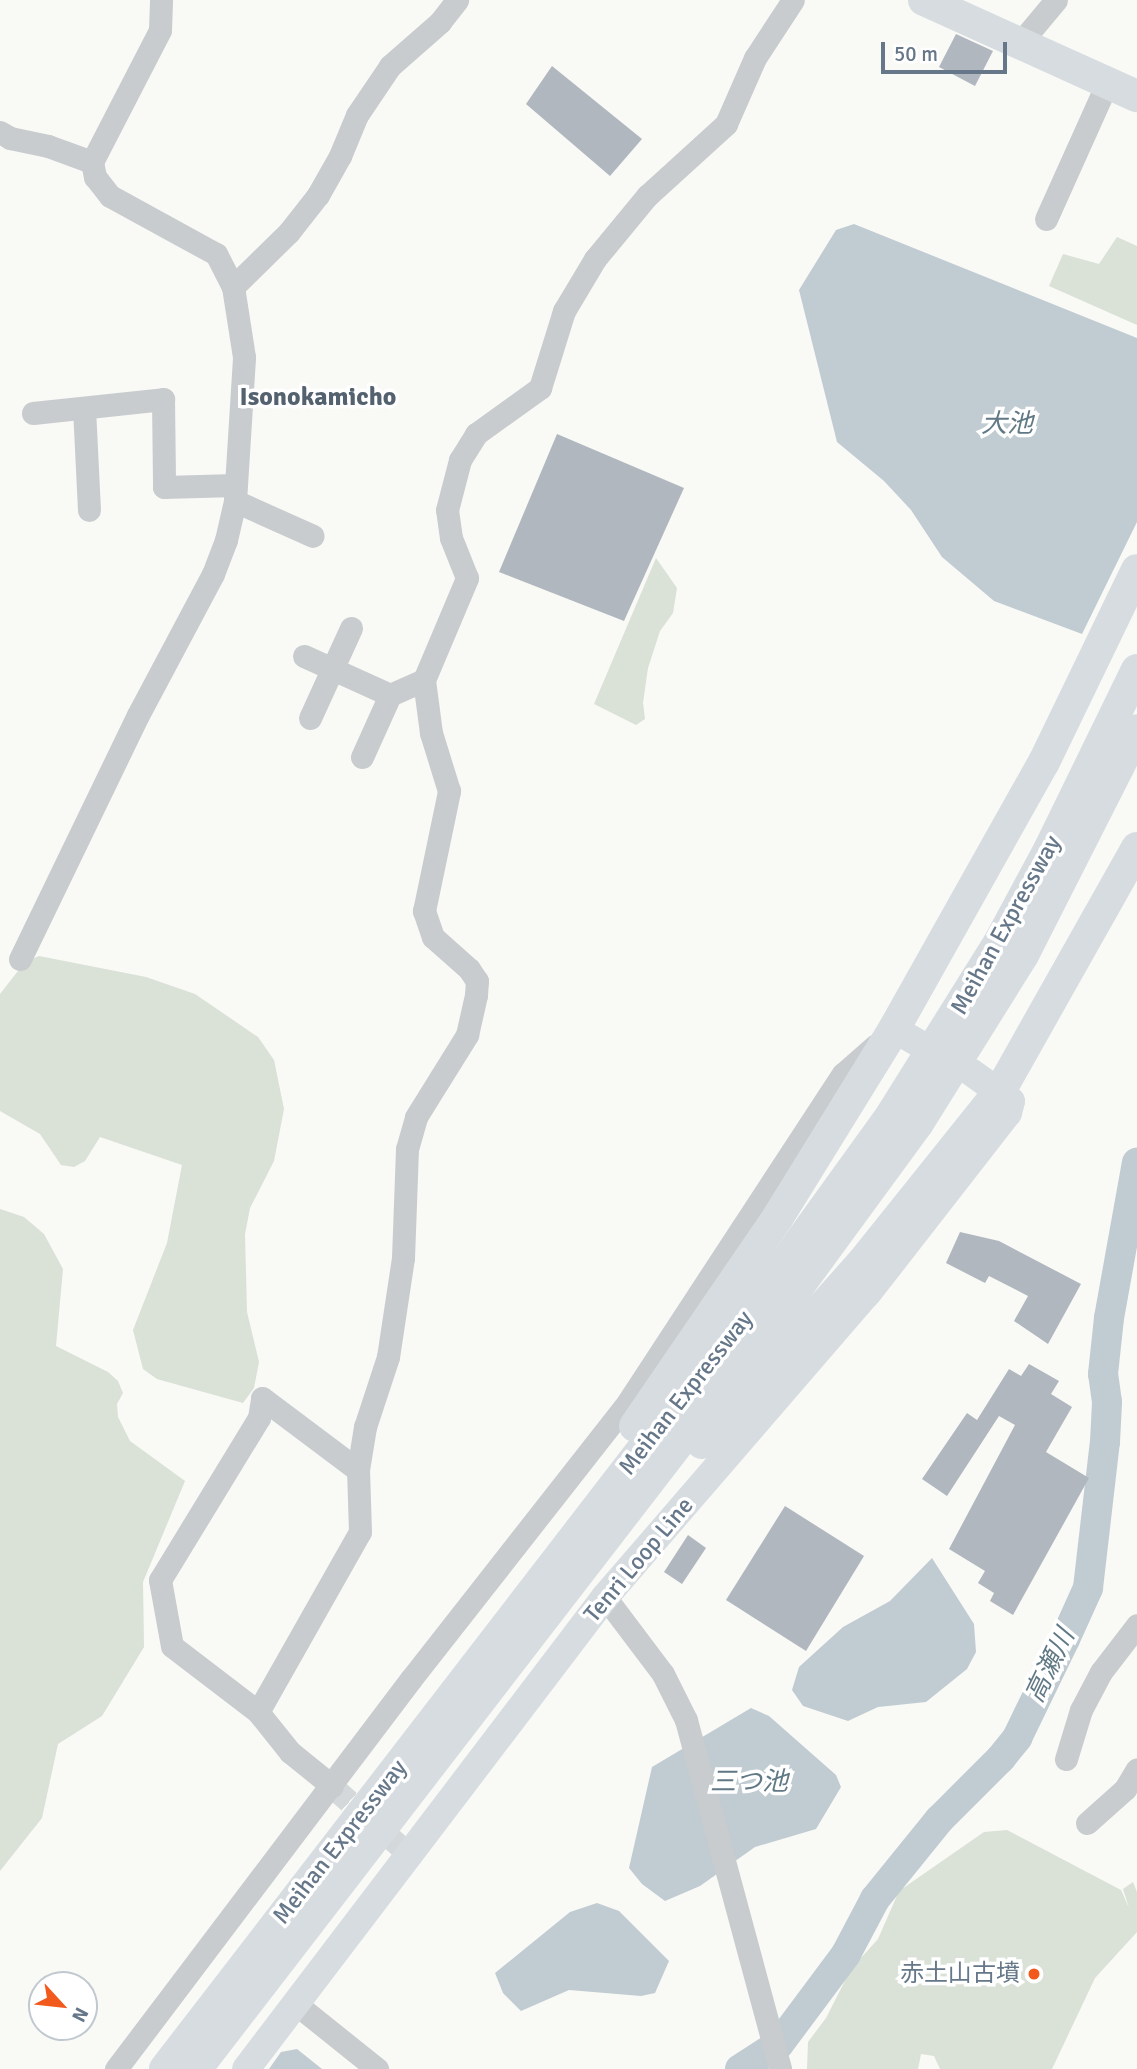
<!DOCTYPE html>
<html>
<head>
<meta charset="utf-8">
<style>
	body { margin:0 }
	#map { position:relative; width:1137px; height:2069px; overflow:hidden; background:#f9f9f6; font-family:Signika,"Noto Sans JP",sans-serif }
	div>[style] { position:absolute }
	.green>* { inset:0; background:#dae1d6 }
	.water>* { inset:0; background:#c1ccd2 }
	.river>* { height:30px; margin:-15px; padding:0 15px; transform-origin:15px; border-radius:15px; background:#c1ccd2 }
	.building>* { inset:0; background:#b0b7be }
	.minor-tunnel>* { height:23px; margin-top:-11.5px; transform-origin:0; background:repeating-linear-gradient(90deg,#d4d8db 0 23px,transparent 0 34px) }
	.minor>* { height:23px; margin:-11.5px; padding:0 11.5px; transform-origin:11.5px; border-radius:11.5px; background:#c8cccf }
	.major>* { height:28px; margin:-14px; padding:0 14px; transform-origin:14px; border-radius:14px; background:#d6dce0 }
	.highway>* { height:32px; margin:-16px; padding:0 16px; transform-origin:16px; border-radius:16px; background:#d6dce0 }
	.dots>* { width:19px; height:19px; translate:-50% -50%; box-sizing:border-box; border:4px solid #fff; border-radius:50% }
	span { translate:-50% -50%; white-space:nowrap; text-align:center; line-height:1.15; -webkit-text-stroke:7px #fff; paint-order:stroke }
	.street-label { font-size:24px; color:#657789 }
	.poi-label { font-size:24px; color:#657789 }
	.right { translate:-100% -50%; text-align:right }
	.neighbourhood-label { font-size:26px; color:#54616e; font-weight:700 }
	.water-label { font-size:26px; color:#617985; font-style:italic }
	.north { position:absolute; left:28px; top:1971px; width:70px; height:70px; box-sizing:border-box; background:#fff; border:2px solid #c1c9d0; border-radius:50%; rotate:117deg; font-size:19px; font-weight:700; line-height:28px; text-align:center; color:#657789 }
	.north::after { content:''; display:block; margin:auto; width:24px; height:32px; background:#f2591c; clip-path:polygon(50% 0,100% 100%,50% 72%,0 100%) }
	.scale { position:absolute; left:881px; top:42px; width:126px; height:32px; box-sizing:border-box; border:4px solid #657789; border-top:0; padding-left:9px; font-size:21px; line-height:24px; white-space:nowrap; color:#657789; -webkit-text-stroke:5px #fff; paint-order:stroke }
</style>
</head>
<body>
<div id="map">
	<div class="green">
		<div style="clip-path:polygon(1117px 237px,1137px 246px,1137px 325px,1049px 286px,1063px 254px,1099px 264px)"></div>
		<div style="clip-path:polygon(656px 558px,677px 588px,673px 613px,660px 631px,648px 668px,643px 703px,645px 719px,636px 725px,594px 704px)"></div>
		<div style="clip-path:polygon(39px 956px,146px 977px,195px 994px,258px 1037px,274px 1060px,284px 1109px,274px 1161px,250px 1208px,245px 1234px,247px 1312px,259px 1362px,254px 1388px,243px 1403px,157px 1379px,143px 1369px,133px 1330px,167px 1243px,182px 1165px,100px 1137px,85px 1161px,74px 1167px,61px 1165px,40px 1134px,0 1111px,0 994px,25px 962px)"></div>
		<div style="clip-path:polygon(0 1209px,24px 1217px,44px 1234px,63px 1269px,56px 1346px,108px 1372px,118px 1381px,123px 1393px,117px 1404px,118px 1417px,130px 1441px,185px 1481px,143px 1582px,144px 1647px,102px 1716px,58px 1744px,42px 1818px,0 1871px)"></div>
		<div style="clip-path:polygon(1007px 1830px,1121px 1890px,1129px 1908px,1123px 1889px,1133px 1882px,1137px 1892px,1137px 1932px,1095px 1978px,1052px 2069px,940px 2069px,934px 2056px,921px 2054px,918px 2069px,807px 2069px,808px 2042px,826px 2018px,851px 1969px,878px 1939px,899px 1891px,984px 1832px)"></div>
	</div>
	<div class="water">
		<div style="clip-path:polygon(854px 224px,1137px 338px,1137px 522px,1082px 634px,994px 601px,942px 557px,911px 510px,884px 481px,837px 442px,799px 290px,836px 230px)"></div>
		<div style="clip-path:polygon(932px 1558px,974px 1624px,976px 1652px,967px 1669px,926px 1702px,878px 1707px,848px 1721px,803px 1706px,792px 1690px,799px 1667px,843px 1627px,890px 1601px)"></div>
		<div style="clip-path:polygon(751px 1708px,769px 1716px,836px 1775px,841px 1787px,816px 1829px,755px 1847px,700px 1886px,665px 1901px,642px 1884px,629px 1868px,652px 1767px)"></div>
		<div style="clip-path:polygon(597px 1903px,619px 1911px,669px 1961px,655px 1993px,641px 1996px,569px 1990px,521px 2011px,503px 1993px,495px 1973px,570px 1912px)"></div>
		<div style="clip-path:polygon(297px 2049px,322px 2069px,269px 2069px,281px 2052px)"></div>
	</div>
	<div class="river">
		<div style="left:740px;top:2069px;width:46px;rotate:-32.7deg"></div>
		<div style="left:779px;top:2044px;width:112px;rotate:-53.3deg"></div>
		<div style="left:846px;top:1954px;width:62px;rotate:-62.2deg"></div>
		<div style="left:875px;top:1899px;width:102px;rotate:-51deg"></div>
		<div style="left:939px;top:1820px;width:88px;rotate:-45deg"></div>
		<div style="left:1001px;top:1758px;width:26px;rotate:-51deg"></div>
		<div style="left:1017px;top:1738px;width:110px;rotate:-64.1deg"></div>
		<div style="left:1065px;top:1639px;width:56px;rotate:-65.7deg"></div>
		<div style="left:1088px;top:1588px;width:147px;rotate:-83.4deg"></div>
		<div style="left:1105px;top:1442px;width:40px;rotate:-87.1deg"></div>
		<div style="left:1107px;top:1402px;width:28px;rotate:-98deg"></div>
		<div style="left:1103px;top:1374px;width:56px;rotate:-83.9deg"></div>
		<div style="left:1109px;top:1318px;width:158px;rotate:-79.8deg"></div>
	</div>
	<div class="building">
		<div style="clip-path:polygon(956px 34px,993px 51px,975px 86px,939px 67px)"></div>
		<div style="clip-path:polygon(552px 66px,642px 139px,610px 176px,526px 104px)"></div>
		<div style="clip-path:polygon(557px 434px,684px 488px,624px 621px,499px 572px)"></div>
		<div style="clip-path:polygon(960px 1232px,999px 1241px,1081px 1284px,1048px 1344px,1014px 1321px,1028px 1296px,989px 1276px,985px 1283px,946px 1263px)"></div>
		<div style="clip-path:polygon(1029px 1364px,1059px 1381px,1051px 1394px,1072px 1407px,1046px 1452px,1089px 1478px,1013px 1615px,990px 1601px,994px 1593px,978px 1583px,985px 1571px,949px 1549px,1015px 1425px,999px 1416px,947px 1496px,922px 1479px,967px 1413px,977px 1420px,1009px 1369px,1021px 1376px)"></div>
		<div style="clip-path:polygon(785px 1506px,864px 1556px,806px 1651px,726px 1600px)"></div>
		<div style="clip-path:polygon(688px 1535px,706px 1548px,682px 1584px,664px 1572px)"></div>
	</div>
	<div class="minor-tunnel">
		<div style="left:332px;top:1786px;width:103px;rotate:41.4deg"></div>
	</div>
	<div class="minor">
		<div style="left:1020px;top:43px;width:56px;rotate:-50.1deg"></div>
		<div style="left:0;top:132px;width:12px;rotate:31deg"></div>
		<div style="left:10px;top:138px;width:39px;rotate:12deg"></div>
		<div style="left:48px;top:146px;width:47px;rotate:20deg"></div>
		<div style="left:1046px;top:219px;width:149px;rotate:-65.8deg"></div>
		<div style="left:233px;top:287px;width:78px;rotate:-44.5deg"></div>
		<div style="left:289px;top:232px;width:47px;rotate:-51.9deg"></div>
		<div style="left:318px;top:195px;width:45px;rotate:-60.6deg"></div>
		<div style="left:340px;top:156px;width:44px;rotate:-67.5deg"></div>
		<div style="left:357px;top:115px;width:59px;rotate:-56deg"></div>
		<div style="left:390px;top:66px;width:67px;rotate:-41.3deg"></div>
		<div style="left:440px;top:22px;width:28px;rotate:-52deg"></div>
		<div style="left:84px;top:408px;width:102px;rotate:87.2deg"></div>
		<div style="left:33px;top:413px;width:131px;rotate:-6.1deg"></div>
		<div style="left:163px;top:399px;width:88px;rotate:89.3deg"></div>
		<div style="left:164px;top:487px;width:71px;rotate:-1.6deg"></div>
		<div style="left:235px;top:501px;width:85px;rotate:24.2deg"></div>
		<div style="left:304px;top:656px;width:94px;rotate:24.4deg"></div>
		<div style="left:390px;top:695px;width:37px;rotate:-24deg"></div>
		<div style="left:310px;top:718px;width:99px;rotate:-65.5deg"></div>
		<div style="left:362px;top:757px;width:68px;rotate:-65.7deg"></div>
		<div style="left:20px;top:959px;width:271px;rotate:-64.2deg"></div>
		<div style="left:138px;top:715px;width:160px;rotate:-62deg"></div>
		<div style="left:213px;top:574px;width:36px;rotate:-69deg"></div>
		<div style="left:226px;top:540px;width:40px;rotate:-77deg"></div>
		<div style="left:235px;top:501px;width:144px;rotate:-86.4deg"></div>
		<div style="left:244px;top:357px;width:71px;rotate:-98.9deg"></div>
		<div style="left:233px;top:287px;width:37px;rotate:-117deg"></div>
		<div style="left:216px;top:254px;width:121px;rotate:-151.3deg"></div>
		<div style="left:110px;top:196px;width:24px;rotate:-128deg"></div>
		<div style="left:95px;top:177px;width:15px;rotate:-101deg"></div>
		<div style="left:92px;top:162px;width:148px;rotate:-62.7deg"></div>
		<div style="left:160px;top:30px;width:30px;rotate:-88deg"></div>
		<div style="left:605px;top:1597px;width:96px;rotate:53deg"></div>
		<div style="left:663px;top:1674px;width:51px;rotate:63.4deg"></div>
		<div style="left:686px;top:1720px;width:361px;rotate:74.9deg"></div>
		<div style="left:258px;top:1712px;width:207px;rotate:-60.5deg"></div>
		<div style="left:360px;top:1532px;width:62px;rotate:-91.8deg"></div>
		<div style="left:358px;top:1470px;width:44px;rotate:-80.8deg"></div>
		<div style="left:365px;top:1427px;width:74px;rotate:-71.8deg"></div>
		<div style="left:388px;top:1357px;width:100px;rotate:-81.4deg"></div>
		<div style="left:403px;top:1258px;width:109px;rotate:-87.9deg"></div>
		<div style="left:407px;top:1149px;width:33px;rotate:-74deg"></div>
		<div style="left:416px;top:1117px;width:97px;rotate:-58.1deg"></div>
		<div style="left:467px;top:1035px;width:41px;rotate:-77.3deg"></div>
		<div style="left:476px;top:995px;width:14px;rotate:-86deg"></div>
		<div style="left:477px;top:981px;width:14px;rotate:-124deg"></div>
		<div style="left:469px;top:969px;width:48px;rotate:-138.4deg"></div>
		<div style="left:433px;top:937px;width:28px;rotate:-109deg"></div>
		<div style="left:424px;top:911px;width:123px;rotate:-78.2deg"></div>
		<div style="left:449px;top:791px;width:61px;rotate:-107.2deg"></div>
		<div style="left:431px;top:733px;width:53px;rotate:-97.5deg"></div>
		<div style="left:424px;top:680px;width:111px;rotate:-67.1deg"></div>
		<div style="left:467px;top:578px;width:43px;rotate:-111.8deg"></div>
		<div style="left:451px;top:538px;width:28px;rotate:-98deg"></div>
		<div style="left:447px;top:510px;width:52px;rotate:-75.4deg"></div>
		<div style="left:460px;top:460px;width:31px;rotate:-58deg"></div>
		<div style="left:476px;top:434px;width:79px;rotate:-35.7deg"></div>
		<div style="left:540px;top:388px;width:81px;rotate:-72.7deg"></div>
		<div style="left:564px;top:311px;width:61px;rotate:-59.2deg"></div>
		<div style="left:595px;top:259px;width:82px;rotate:-50.5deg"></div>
		<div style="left:647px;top:196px;width:107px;rotate:-42.3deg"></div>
		<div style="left:726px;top:124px;width:72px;rotate:-66.3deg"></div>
		<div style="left:755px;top:58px;width:69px;rotate:-56.8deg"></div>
		<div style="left:1066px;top:1759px;width:51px;rotate:-73deg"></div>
		<div style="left:1081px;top:1710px;width:43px;rotate:-62.2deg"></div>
		<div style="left:1101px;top:1672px;width:59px;rotate:-52.5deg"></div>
		<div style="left:332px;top:1786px;width:54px;rotate:-141deg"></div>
		<div style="left:290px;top:1752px;width:51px;rotate:-128.7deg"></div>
		<div style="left:258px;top:1712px;width:108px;rotate:-142.5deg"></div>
		<div style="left:172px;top:1646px;width:67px;rotate:-100.3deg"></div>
		<div style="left:160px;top:1580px;width:190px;rotate:-58.6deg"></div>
		<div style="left:259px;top:1418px;width:20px;rotate:-81deg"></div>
		<div style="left:262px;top:1398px;width:120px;rotate:36.9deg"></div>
		<div style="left:1087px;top:1823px;width:51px;rotate:-41.8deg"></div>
		<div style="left:1125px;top:1789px;width:23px;rotate:-59deg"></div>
		<div style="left:296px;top:2004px;width:104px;rotate:38.7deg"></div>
		<div style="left:116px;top:2069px;width:489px;rotate:-52.9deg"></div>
		<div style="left:411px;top:1679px;width:352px;rotate:-51.9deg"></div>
		<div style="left:628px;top:1402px;width:392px;rotate:-56.8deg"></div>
		<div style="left:843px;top:1074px;width:44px;rotate:-41.3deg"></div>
	</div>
	<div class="major">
		<div style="left:894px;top:1029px;width:30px;rotate:30deg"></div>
		<div style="left:246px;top:2069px;width:593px;rotate:-52.74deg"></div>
		<div style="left:605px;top:1597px;width:401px;rotate:-49.2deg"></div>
		<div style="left:867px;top:1294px;width:229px;rotate:-52.1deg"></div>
		<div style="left:1008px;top:1113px;width:12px;rotate:-76deg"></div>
		<div style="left:1011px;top:1101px;width:49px;rotate:-144.1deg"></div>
	</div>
	<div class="highway">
		<div style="left:924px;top:0;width:234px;rotate:24.3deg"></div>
		<div style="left:635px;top:1426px;width:253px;rotate:-55.6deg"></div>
		<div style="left:778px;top:1217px;width:221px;rotate:-58.3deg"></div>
		<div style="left:894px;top:1029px;width:306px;rotate:-60.7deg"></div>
		<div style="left:1044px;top:762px;width:213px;rotate:-64.2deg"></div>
		<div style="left:702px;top:1443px;width:241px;rotate:-48.4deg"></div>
		<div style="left:862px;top:1263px;width:221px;rotate:-51.3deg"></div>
		<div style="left:1000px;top:1091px;width:279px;rotate:-60.6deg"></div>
		<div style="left:165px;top:2069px;width:985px;rotate:-52.39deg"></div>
		<div style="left:766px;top:1289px;width:216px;rotate:-54.2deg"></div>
		<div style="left:892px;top:1114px;width:204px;rotate:-58deg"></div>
		<div style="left:1000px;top:941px;width:106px;rotate:-61.7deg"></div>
		<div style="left:1050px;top:848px;width:198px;rotate:-64deg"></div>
		<div style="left:196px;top:2069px;width:968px;rotate:-52.38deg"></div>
		<div style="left:787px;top:1302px;width:222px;rotate:-53.8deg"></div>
		<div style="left:918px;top:1123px;width:198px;rotate:-58deg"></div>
		<div style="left:1023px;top:955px;width:252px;rotate:-63.1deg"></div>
	</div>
	<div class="dots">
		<div style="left:1034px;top:1974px;background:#f2591c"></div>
	</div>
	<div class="street-label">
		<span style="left:1006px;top:925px;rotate:-61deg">Meihan Expressway</span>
		<span style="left:686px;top:1393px;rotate:-52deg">Meihan Expressway</span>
		<span style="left:639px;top:1560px;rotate:-50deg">Tenri Loop Line</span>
		<span style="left:340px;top:1842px;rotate:-52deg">Meihan Expressway</span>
	</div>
	<div class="poi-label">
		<span class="right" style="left:1020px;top:1974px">赤土山古墳</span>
	</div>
	<div class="neighbourhood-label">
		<span style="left:318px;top:398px">Isonokamicho</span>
	</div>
	<div class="water-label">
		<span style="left:1007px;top:425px">大池</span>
		<span style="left:1051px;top:1666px;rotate:-64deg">高瀬川</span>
		<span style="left:749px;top:1783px">三つ池</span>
	</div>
	<div class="north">N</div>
	<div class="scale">50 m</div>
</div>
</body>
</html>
